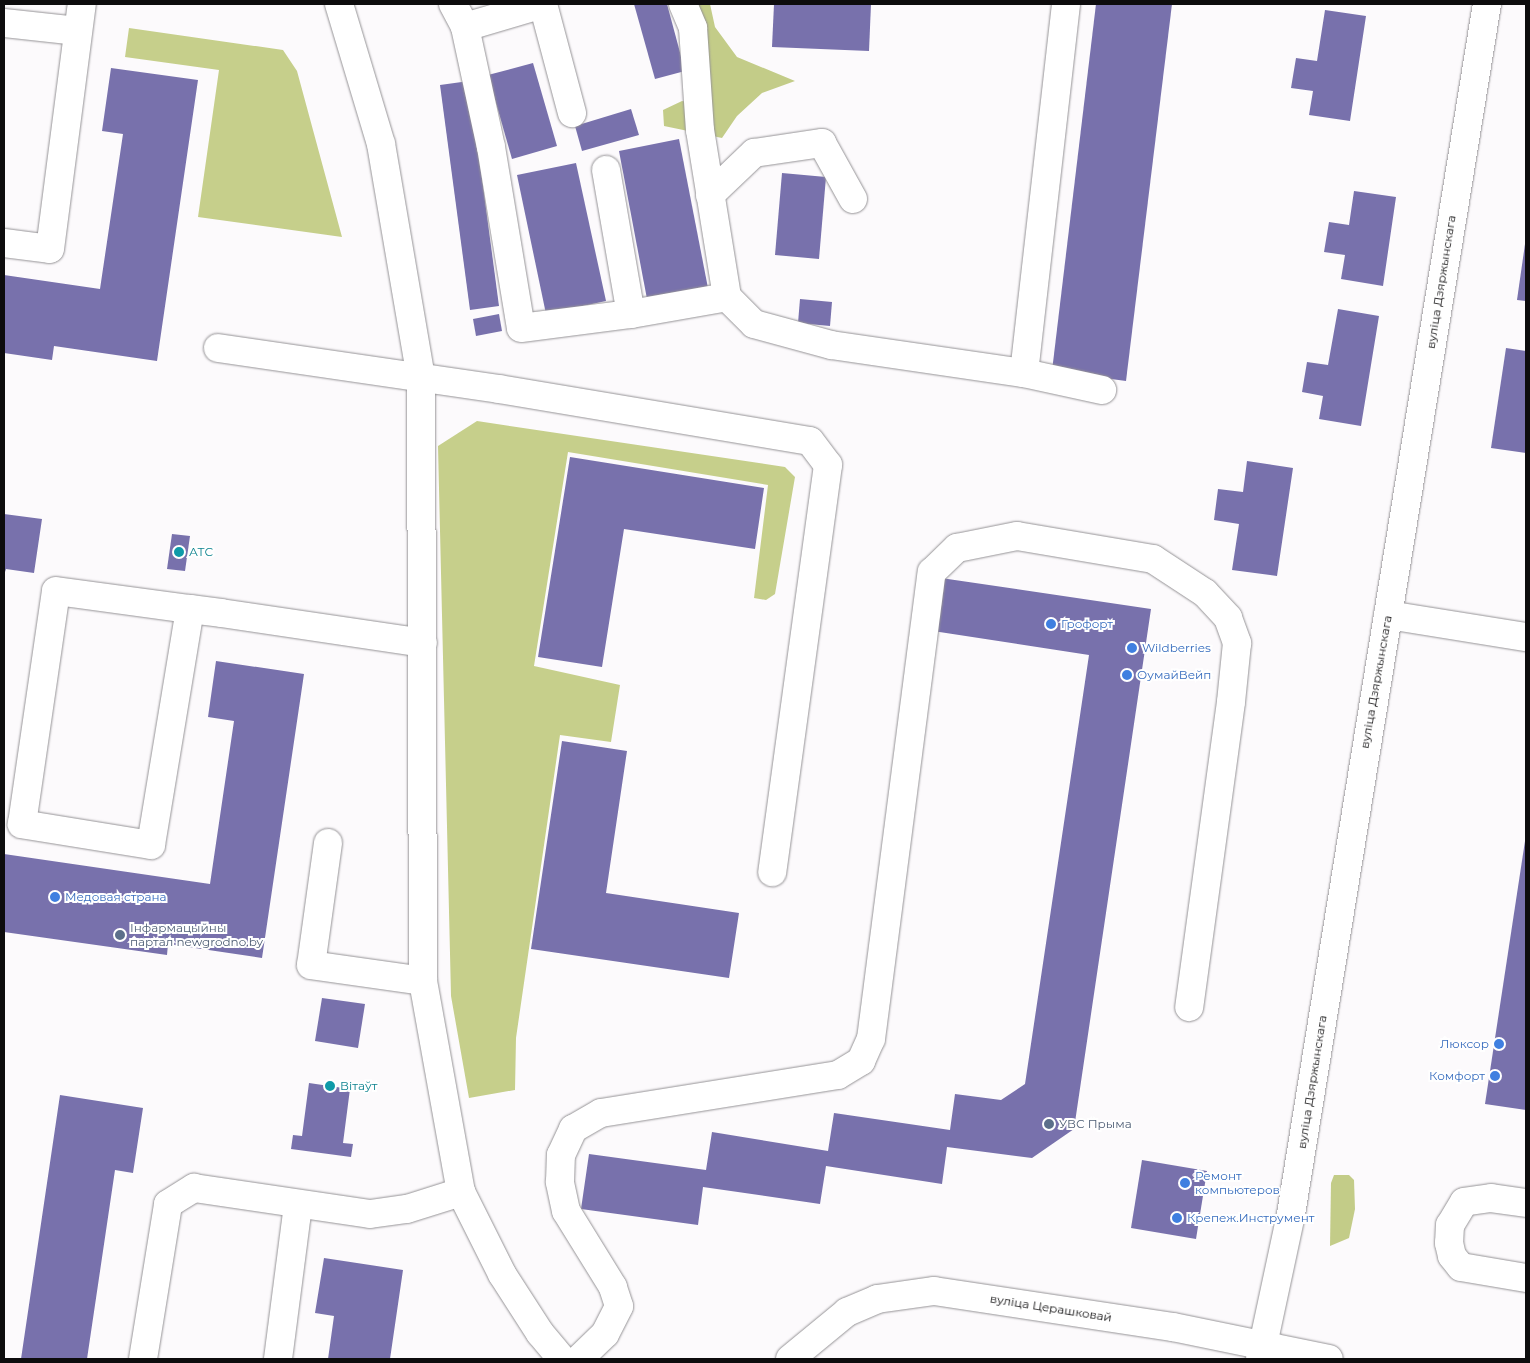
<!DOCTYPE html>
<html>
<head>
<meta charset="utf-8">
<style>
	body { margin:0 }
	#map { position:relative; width:1530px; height:1363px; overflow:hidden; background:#fcfafc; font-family:Montserrat,sans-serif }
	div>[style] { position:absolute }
	.green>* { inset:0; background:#c6cf8b }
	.forest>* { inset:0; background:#c3cc88 }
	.building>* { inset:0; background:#7871ac }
	.roads { filter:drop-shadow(0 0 1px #959396) drop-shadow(0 0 1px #959396) }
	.minor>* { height:28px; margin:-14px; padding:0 14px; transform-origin:14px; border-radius:14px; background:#fff }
	.major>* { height:28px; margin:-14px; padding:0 14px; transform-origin:14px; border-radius:14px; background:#fff }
	.dots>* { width:14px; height:14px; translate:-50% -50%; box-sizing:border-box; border:2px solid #fff; border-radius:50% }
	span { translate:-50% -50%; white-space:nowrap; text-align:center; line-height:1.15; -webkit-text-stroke:4px #fff; paint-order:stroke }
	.street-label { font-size:12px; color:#0d0c0d }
	.culture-label { font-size:12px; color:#0d838f }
	.left { translate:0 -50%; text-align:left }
	.shop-label { font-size:12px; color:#366cbe }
	.right { translate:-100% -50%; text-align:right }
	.service-label { font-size:12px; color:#4e5e75 }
	.frame { position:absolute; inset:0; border:5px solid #0d0c0d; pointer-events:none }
</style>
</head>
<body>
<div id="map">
	<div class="green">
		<div style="clip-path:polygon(129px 28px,283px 50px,297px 71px,342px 237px,198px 217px,219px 70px,125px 57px)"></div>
		<div style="clip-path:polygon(477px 421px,785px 467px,795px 477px,775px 594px,766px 600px,754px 598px,768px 485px,568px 452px,534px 666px,620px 685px,611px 742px,560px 735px,516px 1038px,515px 1090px,469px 1098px,451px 996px,438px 446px)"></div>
	</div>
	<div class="forest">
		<div style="clip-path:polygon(694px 4px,710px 4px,715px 27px,737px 57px,795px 81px,762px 93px,737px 116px,722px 138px,664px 126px,663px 110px,682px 101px,711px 107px)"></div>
		<div style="clip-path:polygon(1334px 1175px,1349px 1175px,1354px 1180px,1355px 1209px,1349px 1238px,1330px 1246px,1331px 1183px)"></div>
	</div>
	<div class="building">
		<div style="clip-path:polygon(634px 4px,667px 4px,685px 71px,655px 79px)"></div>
		<div style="clip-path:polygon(774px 4px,871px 4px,869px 51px,772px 47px)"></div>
		<div style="clip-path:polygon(1096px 4px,1172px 4px,1126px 381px,1052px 371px)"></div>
		<div style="clip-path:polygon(1325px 10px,1366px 16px,1350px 121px,1309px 115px,1313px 91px,1291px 88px,1296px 58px,1317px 61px)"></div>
		<div style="clip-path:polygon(533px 63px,557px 146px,512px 159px,488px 75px)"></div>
		<div style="clip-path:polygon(111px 68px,198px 80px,157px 361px,54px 346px,52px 360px,4px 353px,4px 275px,100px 289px,123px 134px,102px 131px)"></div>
		<div style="clip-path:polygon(469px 81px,499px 306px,470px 310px,440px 85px)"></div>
		<div style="clip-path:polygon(631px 109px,639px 135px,582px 151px,575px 126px)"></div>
		<div style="clip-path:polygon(679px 139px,708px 288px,647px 299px,619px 151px)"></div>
		<div style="clip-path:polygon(576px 163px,606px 301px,546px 314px,517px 175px)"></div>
		<div style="clip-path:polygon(782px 173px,826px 177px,819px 259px,775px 255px)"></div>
		<div style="clip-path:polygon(1354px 191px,1396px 197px,1383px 286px,1341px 279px,1345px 255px,1324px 252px,1329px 222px,1349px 225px)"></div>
		<div style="clip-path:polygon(1525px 244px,1526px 244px,1526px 301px,1517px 300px)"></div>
		<div style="clip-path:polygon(800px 299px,832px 302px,830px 326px,798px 323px)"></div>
		<div style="clip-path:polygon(1338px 309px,1379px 316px,1361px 426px,1319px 419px,1323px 396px,1302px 392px,1307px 362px,1328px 365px)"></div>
		<div style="clip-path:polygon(499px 314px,502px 331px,476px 336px,473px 319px)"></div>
		<div style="clip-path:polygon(1506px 348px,1526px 351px,1526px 453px,1491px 448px)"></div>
		<div style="clip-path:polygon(570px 457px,764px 488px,755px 549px,624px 529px,602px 667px,538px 657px)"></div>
		<div style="clip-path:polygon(1247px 461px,1293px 468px,1277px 576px,1232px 570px,1239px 524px,1214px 520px,1218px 489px,1243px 492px)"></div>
		<div style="clip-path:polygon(4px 514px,42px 519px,34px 573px,6px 569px,4px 575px)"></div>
		<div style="clip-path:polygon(172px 534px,190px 536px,185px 571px,167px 569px)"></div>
		<div style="clip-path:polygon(941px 578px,1151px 609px,1074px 1129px,1032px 1158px,947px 1147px,942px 1184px,826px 1166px,820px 1204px,703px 1187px,698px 1225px,581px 1209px,589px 1154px,706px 1170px,712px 1132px,828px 1151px,834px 1113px,950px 1130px,955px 1094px,1001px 1100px,1025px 1084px,1089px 655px,933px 631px)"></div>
		<div style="clip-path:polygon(216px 661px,304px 674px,262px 958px,168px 944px,167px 955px,4px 932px,4px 854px,210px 884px,234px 721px,208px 717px)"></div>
		<div style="clip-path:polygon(562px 741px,627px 751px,606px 893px,739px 913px,729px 978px,531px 949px)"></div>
		<div style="clip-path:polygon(1525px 841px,1526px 842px,1526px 1110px,1485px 1104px)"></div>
		<div style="clip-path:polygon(322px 998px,365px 1004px,358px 1048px,315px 1041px)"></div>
		<div style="clip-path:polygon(309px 1083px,350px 1089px,343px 1143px,353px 1144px,351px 1157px,291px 1149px,293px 1135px,302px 1136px)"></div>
		<div style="clip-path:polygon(60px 1095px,143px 1108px,133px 1173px,115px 1170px,87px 1359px,21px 1359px)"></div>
		<div style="clip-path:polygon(1142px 1160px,1207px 1171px,1196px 1239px,1131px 1228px)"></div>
		<div style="clip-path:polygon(324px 1258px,403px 1270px,390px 1359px,328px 1359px,334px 1316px,315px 1313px)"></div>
	</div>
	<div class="roads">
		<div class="minor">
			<div style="left:339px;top:4px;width:146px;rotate:73.3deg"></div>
			<div style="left:381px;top:144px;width:237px;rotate:80.3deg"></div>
			<div style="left:421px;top:378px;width:603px;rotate:89.81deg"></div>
			<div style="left:423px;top:981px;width:214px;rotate:79.8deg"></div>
			<div style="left:461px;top:1192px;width:92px;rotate:63.4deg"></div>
			<div style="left:502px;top:1274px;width:70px;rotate:57.2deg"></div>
			<div style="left:540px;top:1333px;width:34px;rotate:50deg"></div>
			<div style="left:453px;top:4px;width:26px;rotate:62deg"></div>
			<div style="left:465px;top:27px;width:123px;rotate:77.8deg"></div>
			<div style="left:491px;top:147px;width:183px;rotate:80.6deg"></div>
			<div style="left:521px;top:328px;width:111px;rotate:-7.3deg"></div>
			<div style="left:631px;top:314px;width:97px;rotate:-10deg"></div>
			<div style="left:543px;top:4px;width:113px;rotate:75.1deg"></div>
			<div style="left:683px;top:4px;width:26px;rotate:67deg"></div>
			<div style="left:693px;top:28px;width:102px;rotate:86.1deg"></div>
			<div style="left:700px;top:130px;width:169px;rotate:80.8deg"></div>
			<div style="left:727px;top:297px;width:38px;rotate:45deg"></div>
			<div style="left:754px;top:324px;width:80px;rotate:15.3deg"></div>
			<div style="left:831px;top:345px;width:195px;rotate:8.3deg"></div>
			<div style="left:1024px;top:373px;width:80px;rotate:12.3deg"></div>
			<div style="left:4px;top:23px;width:74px;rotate:6.2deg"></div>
			<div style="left:465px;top:27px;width:81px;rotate:-16.4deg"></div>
			<div style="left:606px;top:170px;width:146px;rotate:80.2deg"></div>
			<div style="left:710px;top:195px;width:61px;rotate:-43.7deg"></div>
			<div style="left:754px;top:153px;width:69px;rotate:-8.4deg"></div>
			<div style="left:822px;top:143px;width:64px;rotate:61deg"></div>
			<div style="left:4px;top:243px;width:46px;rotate:7.4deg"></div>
			<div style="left:50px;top:249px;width:247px;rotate:-82.6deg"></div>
			<div style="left:218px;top:348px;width:284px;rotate:8.3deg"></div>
			<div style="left:499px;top:389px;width:315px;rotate:9.5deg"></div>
			<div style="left:810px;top:441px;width:30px;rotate:53deg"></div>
			<div style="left:828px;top:465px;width:411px;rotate:97.8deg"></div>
			<div style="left:1024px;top:373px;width:371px;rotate:-83.5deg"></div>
			<div style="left:190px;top:609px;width:239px;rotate:99.4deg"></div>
			<div style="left:151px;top:845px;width:131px;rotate:-170.8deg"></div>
			<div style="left:22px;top:824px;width:235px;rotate:-81.7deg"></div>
			<div style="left:56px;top:591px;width:135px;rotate:7.7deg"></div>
			<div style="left:190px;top:609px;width:31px;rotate:7deg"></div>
			<div style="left:221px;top:613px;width:204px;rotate:8.4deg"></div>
			<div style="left:1388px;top:615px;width:140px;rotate:9.1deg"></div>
			<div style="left:328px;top:843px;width:123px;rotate:97.9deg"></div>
			<div style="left:311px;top:965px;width:113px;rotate:8.1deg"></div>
			<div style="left:1526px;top:1203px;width:35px;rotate:-172deg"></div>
			<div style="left:1491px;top:1198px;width:27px;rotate:172deg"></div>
			<div style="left:1464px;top:1202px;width:27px;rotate:121deg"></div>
			<div style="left:1450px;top:1225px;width:18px;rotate:93deg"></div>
			<div style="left:1449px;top:1243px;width:13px;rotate:77deg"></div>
			<div style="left:1452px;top:1256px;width:14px;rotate:51deg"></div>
			<div style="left:1461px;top:1267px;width:66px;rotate:9.6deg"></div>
			<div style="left:143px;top:1359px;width:157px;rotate:-80.8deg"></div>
			<div style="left:168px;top:1204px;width:31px;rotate:-32deg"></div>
			<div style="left:194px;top:1188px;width:178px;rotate:8.4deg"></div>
			<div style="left:370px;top:1214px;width:37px;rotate:-8deg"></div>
			<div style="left:407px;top:1209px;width:57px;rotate:-17.5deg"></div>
			<div style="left:278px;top:1359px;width:156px;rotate:-82.6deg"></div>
			<div style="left:579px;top:1359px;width:36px;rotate:-44deg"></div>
			<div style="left:605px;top:1334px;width:31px;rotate:-63deg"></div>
			<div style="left:619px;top:1306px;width:20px;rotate:-108deg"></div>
			<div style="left:613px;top:1287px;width:89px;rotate:-121.7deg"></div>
			<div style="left:566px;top:1211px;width:30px;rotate:-102deg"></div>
			<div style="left:560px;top:1182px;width:27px;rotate:-88deg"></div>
			<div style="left:561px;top:1155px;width:29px;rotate:-65deg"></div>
			<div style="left:573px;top:1129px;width:32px;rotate:-30deg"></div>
			<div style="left:601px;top:1113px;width:240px;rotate:-9.1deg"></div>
			<div style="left:838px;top:1075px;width:27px;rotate:-31deg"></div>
			<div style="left:861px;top:1061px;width:24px;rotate:-66deg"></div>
			<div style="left:871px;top:1039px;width:471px;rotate:-82.6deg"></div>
			<div style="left:932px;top:572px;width:35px;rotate:-44deg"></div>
			<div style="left:957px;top:548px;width:61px;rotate:-11.3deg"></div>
			<div style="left:1017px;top:536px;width:138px;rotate:9.6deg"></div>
			<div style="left:1153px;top:559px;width:62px;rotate:33.2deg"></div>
			<div style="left:1205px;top:593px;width:34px;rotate:47deg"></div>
			<div style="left:1228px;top:618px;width:27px;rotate:70deg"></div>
			<div style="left:1237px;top:643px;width:59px;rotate:95.8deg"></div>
			<div style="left:1231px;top:702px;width:308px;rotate:97.8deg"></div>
			<div style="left:790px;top:1359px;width:74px;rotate:-39.5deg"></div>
			<div style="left:847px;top:1312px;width:33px;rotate:-23deg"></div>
			<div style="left:877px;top:1299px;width:58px;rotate:-8deg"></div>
			<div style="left:934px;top:1291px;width:242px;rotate:8.6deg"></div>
			<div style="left:1173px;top:1327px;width:159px;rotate:11.6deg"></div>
		</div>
		<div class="major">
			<div style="left:1260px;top:1359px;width:148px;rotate:-77.9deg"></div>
			<div style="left:1291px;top:1214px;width:1226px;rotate:-80.8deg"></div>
		</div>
	</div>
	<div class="dots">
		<div style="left:179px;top:552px;background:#0f9aa8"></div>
		<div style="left:1051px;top:624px;background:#3f7fe0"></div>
		<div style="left:1132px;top:648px;background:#3f7fe0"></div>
		<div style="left:1127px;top:675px;background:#3f7fe0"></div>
		<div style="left:55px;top:897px;background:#3f7fe0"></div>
		<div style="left:120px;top:935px;background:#5c6f8a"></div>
		<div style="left:1499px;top:1044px;background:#3f7fe0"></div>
		<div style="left:1495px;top:1076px;background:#3f7fe0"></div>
		<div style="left:330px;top:1086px;background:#0f9aa8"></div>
		<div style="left:1049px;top:1124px;background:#5c6f8a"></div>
		<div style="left:1185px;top:1183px;background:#3f7fe0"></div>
		<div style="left:1177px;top:1218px;background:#3f7fe0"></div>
	</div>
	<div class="street-label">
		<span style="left:1441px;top:282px;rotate:-81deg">вуліца Дзяржынскага</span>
		<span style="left:1376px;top:682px;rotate:-80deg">вуліца Дзяржынскага</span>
		<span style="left:1312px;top:1082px;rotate:-81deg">вуліца Дзяржынскага</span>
		<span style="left:1051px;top:1308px;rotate:9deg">вуліца Церашковай</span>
	</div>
	<div class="culture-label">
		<span class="left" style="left:189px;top:552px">АТС</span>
		<span class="left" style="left:340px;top:1086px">Вітаўт</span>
	</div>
	<div class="shop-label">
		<span class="left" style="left:1061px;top:624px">Грофорт</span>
		<span class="left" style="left:1142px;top:648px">Wildberries</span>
		<span class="left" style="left:1137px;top:675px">ОумайВейп</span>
		<span class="left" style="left:65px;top:897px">Медовая страна</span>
		<span class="right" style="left:1489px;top:1044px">Люксор</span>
		<span class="right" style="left:1485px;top:1076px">Комфорт</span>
		<span class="left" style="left:1195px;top:1183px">Ремонт<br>компьютеров</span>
		<span class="left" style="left:1187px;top:1218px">Крепеж.Инструмент</span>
	</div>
	<div class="service-label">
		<span class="left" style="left:130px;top:935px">Інфармацыйны<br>партал newgrodno.by</span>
		<span class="left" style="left:1059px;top:1124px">УВС Прыма</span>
	</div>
	<div class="frame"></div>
</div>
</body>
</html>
